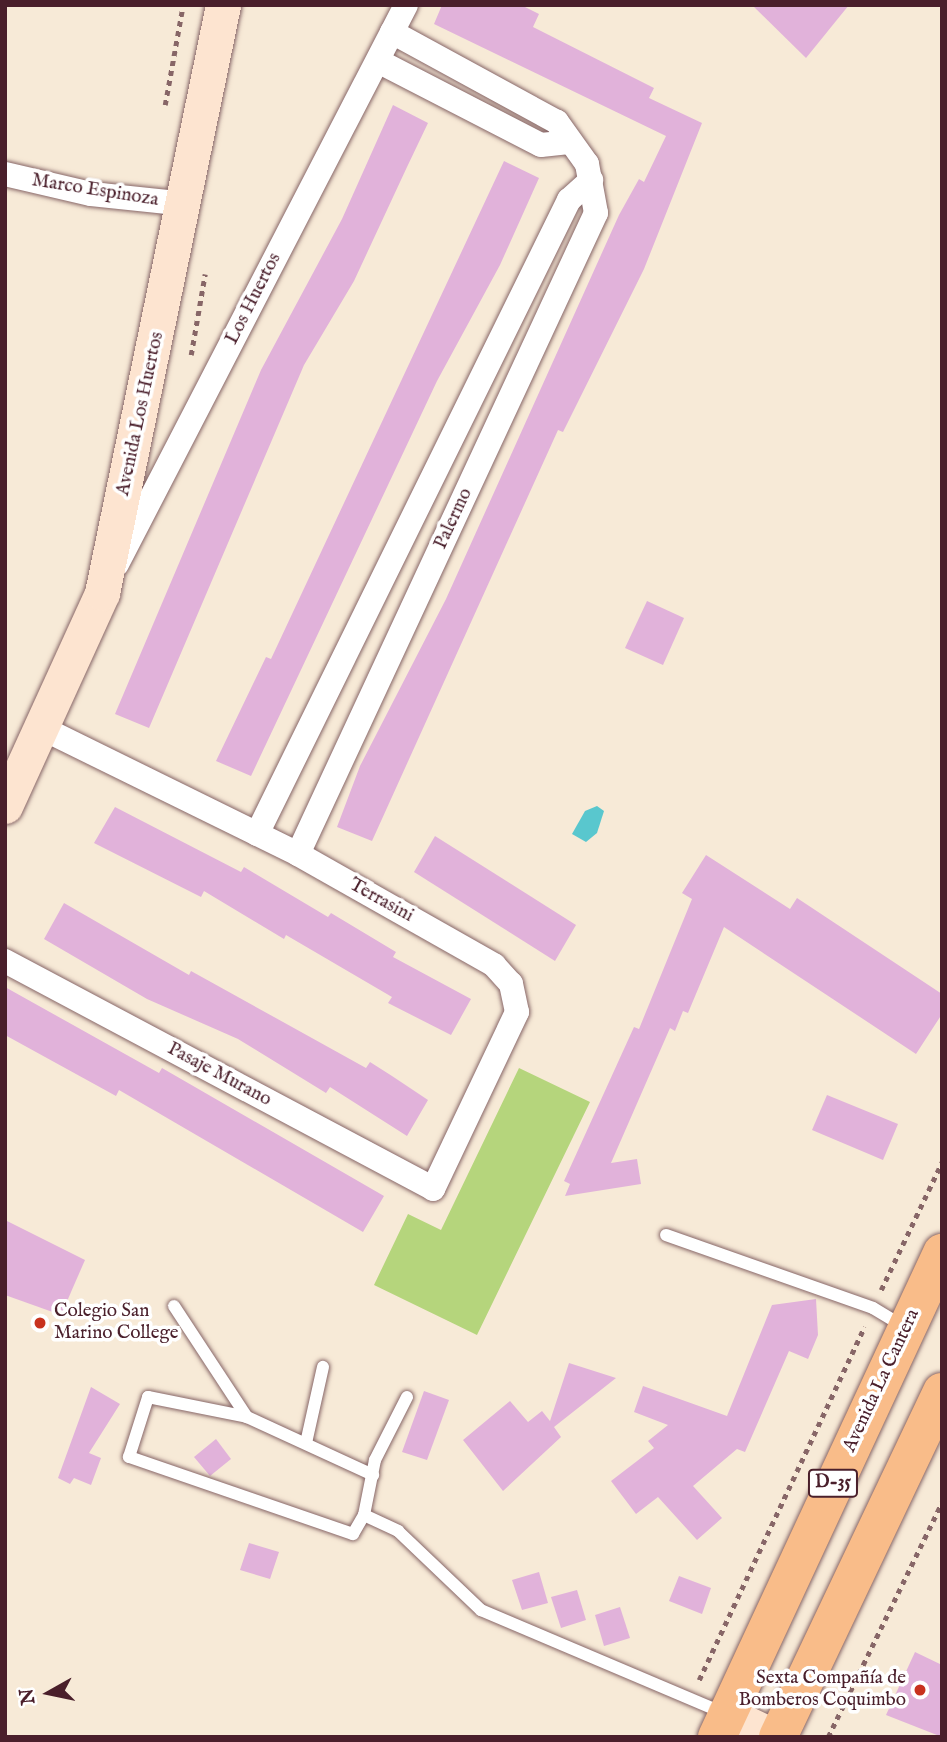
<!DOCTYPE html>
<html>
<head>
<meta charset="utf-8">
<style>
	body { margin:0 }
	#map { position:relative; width:947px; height:1742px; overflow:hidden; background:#f7ead7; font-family:"IM FELL English",serif }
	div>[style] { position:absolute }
	.green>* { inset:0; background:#b5d57c }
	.water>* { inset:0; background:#59c7ce }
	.building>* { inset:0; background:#e1b2da }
	.path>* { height:4.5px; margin-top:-2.25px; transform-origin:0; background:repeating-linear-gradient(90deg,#876667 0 5px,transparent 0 10px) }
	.roads { filter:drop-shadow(0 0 2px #876667) drop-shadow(0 0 2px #876667) }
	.lane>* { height:12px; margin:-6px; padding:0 6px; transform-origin:6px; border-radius:6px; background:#fff }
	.street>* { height:24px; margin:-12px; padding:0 12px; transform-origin:12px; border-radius:12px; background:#fff }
	.secondary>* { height:35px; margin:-17.5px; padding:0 17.5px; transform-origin:17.5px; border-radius:17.5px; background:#fde4d0 }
	.highway>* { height:38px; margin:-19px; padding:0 19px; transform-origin:19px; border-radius:19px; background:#f9bc89 }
	.dots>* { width:19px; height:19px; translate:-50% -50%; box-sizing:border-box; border:4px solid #fff; border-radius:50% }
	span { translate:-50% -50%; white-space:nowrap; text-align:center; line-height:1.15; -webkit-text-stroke:7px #fff; paint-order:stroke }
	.shield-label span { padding:2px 5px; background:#fff; border:2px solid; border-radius:5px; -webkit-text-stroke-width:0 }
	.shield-label { font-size:18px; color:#4a1f2b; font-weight:700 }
	.street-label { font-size:19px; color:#4a1f2b }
	.poi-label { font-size:19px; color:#4a1f2b }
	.left { translate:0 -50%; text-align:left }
	.right { translate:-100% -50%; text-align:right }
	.frame { position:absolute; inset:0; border:7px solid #4a1f2b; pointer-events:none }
	.north { position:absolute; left:14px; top:1658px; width:70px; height:70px; -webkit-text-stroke:5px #fff; paint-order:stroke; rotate:261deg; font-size:19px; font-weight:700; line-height:28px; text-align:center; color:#4a1f2b }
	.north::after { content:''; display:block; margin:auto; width:24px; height:32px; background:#4a1f2b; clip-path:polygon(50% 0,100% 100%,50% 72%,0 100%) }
</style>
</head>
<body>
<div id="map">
	<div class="green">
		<div style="clip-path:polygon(519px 1068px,590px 1102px,477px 1335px,374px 1285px,408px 1214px,441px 1230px)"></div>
	</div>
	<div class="water">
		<div style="clip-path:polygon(597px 806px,604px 811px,597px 833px,586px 842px,572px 834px,585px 811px)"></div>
	</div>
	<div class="building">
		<div style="clip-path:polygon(442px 5px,521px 5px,539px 14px,533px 27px,654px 88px,649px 98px,702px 123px,644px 269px,563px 432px,558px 430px,372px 841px,337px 827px,360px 766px,446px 599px,619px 215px,639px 179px,644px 182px,666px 136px,434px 24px)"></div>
		<div style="clip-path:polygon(752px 5px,849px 5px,806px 58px)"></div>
		<div style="clip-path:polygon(393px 105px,428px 123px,407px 167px,354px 281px,304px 365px,149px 728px,115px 714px,261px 370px,342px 219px)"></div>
		<div style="clip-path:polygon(504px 161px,539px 178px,500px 265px,437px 381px,251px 776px,216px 761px,266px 657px,271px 659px)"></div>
		<div style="clip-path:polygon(647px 601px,684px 618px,663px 665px,625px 648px)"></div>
		<div style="clip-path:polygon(115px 807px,241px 872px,244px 867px,328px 917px,331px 913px,396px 952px,393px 957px,471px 999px,451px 1035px,388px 1003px,392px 997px,286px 935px,284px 939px,204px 891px,201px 897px,94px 843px)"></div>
		<div style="clip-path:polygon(435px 836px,576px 925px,555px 961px,414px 872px)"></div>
		<div style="clip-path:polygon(706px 855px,790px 909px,797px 898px,942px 994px,942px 1014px,916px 1054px,724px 927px,688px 1013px,683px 1011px,675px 1031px,670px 1028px,611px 1163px,637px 1159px,641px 1184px,565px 1196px,570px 1184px,564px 1181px,634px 1027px,639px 1029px,692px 899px,682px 893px)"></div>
		<div style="clip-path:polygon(64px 903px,189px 975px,191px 971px,366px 1068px,370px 1062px,392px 1076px,428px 1100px,407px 1136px,330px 1087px,326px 1093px,238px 1039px,147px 999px,44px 939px)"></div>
		<div style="clip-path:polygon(5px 987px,159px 1073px,162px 1068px,384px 1196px,363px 1232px,119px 1090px,116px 1096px,5px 1035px)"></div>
		<div style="clip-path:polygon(827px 1095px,898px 1124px,883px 1160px,812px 1130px)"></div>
		<div style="clip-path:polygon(5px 1220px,85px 1260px,61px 1315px,5px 1295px)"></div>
		<div style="clip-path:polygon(816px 1299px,818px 1335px,808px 1359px,789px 1351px,745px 1452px,737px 1449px,693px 1486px,722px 1518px,697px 1540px,658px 1497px,636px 1514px,611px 1481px,654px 1448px,648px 1441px,668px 1425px,634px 1412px,643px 1386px,727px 1416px,772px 1305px)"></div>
		<div style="clip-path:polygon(569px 1363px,616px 1378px,554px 1427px,561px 1437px,503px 1491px,463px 1440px,510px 1401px,528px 1422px,542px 1411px,550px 1421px)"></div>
		<div style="clip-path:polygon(91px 1387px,120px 1404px,89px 1453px,101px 1458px,91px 1485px,74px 1478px,70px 1484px,58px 1478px)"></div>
		<div style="clip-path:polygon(424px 1391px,449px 1400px,427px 1460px,402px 1452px)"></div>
		<div style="clip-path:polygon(216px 1439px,231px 1459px,210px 1476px,194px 1457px)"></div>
		<div style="clip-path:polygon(249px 1543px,279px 1552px,270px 1579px,240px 1570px)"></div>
		<div style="clip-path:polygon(539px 1572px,548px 1603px,522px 1610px,512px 1580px)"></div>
		<div style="clip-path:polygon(679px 1576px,711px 1588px,702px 1614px,669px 1601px)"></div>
		<div style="clip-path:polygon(577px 1590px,586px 1620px,561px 1628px,551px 1597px)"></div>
		<div style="clip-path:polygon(620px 1607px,630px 1638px,604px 1646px,595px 1615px)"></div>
		<div style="clip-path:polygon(915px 1652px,942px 1665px,942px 1737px,886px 1715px)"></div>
	</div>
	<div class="path">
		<div style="left:165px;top:105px;width:102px;rotate:-79.8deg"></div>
		<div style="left:191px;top:355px;width:82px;rotate:-80.2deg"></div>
		<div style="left:881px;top:1290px;width:142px;rotate:-64.5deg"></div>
		<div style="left:699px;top:1680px;width:390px;rotate:-64.9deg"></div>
		<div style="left:828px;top:1737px;width:261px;rotate:-64.1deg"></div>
	</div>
	<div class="roads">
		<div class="lane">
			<div style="left:666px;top:1235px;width:219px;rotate:19.4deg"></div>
			<div style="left:873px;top:1308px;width:35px;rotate:31deg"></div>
			<div style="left:174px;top:1306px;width:133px;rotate:56.7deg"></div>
			<div style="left:407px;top:1397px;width:71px;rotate:116.9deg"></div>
			<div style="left:375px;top:1460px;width:56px;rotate:101.3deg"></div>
			<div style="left:364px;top:1515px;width:38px;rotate:25deg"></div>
			<div style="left:398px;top:1531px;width:115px;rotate:43.6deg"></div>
			<div style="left:481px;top:1610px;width:264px;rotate:23deg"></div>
			<div style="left:306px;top:1443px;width:78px;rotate:-77.4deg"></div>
			<div style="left:364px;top:1515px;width:22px;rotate:120deg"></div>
			<div style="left:353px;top:1534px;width:237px;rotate:-161deg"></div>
			<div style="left:129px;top:1457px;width:63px;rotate:-72.4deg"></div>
			<div style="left:148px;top:1397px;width:101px;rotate:11.4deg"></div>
			<div style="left:247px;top:1417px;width:139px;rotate:24.7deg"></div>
		</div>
		<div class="street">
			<div style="left:378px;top:61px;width:183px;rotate:27.3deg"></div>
			<div style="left:541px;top:145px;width:28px;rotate:-6deg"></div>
			<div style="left:5px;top:174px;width:88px;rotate:13.1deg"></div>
			<div style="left:91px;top:194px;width:96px;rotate:6deg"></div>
			<div style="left:117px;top:564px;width:629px;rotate:-62.66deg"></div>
			<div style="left:257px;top:834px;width:707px;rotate:-63.8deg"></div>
			<div style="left:569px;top:200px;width:30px;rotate:-42deg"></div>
			<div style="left:298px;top:854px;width:707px;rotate:-65.07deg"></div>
			<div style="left:596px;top:213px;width:50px;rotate:-100.4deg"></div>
			<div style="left:587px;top:164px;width:52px;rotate:-125.5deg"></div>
			<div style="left:557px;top:122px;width:188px;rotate:-151.4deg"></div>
			<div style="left:5px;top:961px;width:485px;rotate:28deg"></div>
			<div style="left:433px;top:1189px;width:196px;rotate:-64.6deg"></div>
			<div style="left:517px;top:1012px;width:29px;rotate:-102deg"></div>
			<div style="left:511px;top:984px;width:25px;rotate:-132deg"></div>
			<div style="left:494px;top:965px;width:225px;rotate:-150.5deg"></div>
			<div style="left:298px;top:854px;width:285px;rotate:-153.8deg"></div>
		</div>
		<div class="secondary">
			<div style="left:5px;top:806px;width:234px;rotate:-65.5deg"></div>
			<div style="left:102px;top:593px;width:600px;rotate:-78.37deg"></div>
			<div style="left:725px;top:1713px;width:55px;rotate:25.6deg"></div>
		</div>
		<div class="highway">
			<div style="left:717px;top:1737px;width:534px;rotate:-65.07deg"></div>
			<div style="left:778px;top:1737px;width:382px;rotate:-64.6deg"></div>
		</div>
	</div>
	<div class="dots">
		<div style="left:40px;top:1323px;background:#c8321e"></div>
		<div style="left:920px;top:1690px;background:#c8321e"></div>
	</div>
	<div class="shield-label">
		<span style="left:833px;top:1483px">D-35</span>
	</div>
	<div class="street-label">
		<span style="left:95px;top:191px;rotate:9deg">Marco Espinoza</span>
		<span style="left:254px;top:299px;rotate:-63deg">Los Huertos</span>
		<span style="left:141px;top:414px;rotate:-78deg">Avenida Los Huertos</span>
		<span style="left:454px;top:519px;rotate:-65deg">Palermo</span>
		<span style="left:381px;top:901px;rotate:29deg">Terrasini</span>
		<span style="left:219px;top:1075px;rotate:28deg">Pasaje Murano</span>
		<span style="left:882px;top:1381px;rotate:-65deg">Avenida La Cantera</span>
	</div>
	<div class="poi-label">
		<span class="left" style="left:54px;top:1323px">Colegio San<br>Marino College</span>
		<span class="right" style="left:906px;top:1690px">Sexta Compañía de<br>Bomberos Coquimbo</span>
	</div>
	<div class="frame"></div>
	<div class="north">N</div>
</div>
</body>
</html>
